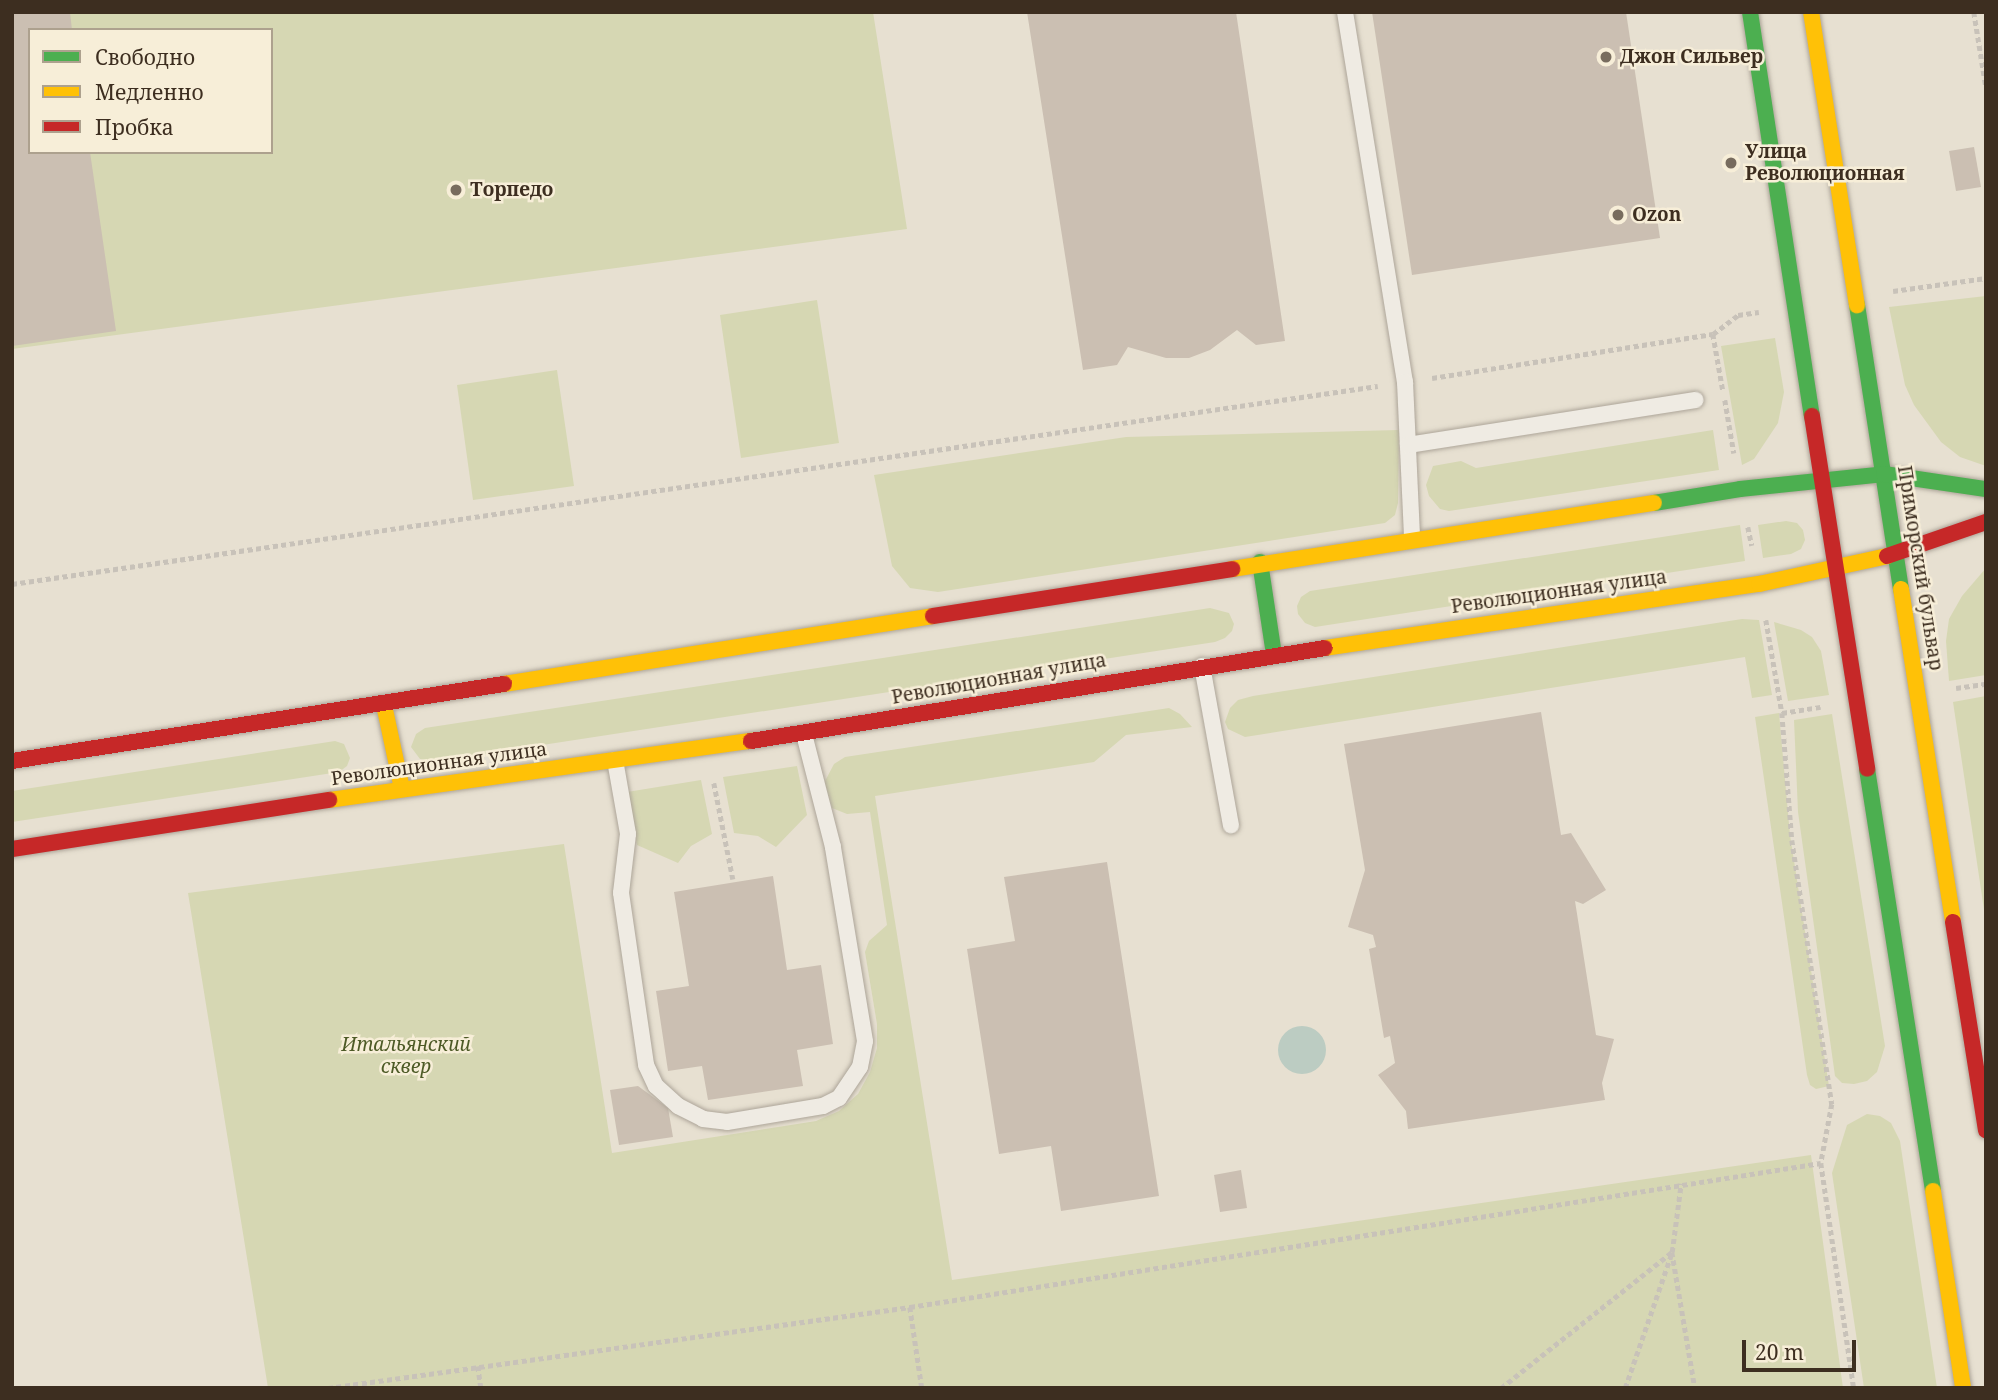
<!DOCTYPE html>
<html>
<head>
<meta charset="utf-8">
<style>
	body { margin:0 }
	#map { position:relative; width:1998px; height:1400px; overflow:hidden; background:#e7e0d1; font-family:"Noto Serif",serif }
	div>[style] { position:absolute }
	.green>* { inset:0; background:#d6d7b3 }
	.water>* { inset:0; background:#bcccc2 }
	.round { border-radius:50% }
	.building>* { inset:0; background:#cbbfb2 }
	.path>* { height:4.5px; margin-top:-2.25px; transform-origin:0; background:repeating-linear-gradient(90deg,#c8c2b9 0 5px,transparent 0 8.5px) }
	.roads { filter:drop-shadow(0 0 2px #ada599) drop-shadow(0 0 2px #ada599) }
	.lane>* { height:16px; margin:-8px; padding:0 8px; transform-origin:8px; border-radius:8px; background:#efebe3 }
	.fast>* { height:16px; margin:-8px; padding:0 8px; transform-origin:8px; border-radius:8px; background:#4caf50 }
	.slow>* { height:16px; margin:-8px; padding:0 8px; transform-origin:8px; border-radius:8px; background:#ffc107 }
	.jam>* { height:16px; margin:-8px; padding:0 8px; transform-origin:8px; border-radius:8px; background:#c62828 }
	.dots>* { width:19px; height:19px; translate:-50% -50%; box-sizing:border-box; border:4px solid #f7eed8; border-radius:50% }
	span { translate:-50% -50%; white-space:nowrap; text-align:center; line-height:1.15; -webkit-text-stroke:5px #f7eed8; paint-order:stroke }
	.poi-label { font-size:19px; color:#3d2e20; font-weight:700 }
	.left { translate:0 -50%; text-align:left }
	.street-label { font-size:19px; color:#3d2e20 }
	.park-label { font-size:19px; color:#4d5a26; font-style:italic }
	.frame { position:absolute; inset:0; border:14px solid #3d2e20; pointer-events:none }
	.legend { position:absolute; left:28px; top:28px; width:245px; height:126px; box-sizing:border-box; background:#f7eed8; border:2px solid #ada18e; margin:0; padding:9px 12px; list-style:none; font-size:21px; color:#3d2e20 }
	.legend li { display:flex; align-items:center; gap:14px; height:35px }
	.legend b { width:35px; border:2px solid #ada18e }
	.scale { position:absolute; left:1742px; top:1340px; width:114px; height:32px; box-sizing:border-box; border:4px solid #3d2e20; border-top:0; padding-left:9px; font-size:21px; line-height:24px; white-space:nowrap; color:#3d2e20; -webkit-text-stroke:5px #f7eed8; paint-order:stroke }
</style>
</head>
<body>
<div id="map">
	<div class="green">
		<div style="clip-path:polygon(evenodd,12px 12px,873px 12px,907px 229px,12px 349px,12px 12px,30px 30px,271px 30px,271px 152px,30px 152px,30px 30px)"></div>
		<div style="clip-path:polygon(1986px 296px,1986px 466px,1960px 457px,1941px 442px,1914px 405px,1905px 385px,1889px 307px)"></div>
		<div style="clip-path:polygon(817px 300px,839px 443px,741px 458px,720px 315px)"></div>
		<div style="clip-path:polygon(1775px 338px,1784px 392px,1778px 423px,1754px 459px,1742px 465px,1721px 346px)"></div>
		<div style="clip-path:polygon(557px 370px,574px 486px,473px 500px,457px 385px)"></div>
		<div style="clip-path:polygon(1399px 430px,1398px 503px,1395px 515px,1385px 523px,938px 592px,910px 588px,892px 566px,874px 475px,1126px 437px)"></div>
		<div style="clip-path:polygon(1713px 430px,1719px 470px,1449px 511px,1440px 509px,1429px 496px,1426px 485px,1433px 466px,1461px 461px,1476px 468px)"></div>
		<div style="clip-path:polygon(1786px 521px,1797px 523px,1803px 530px,1805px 540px,1801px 549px,1791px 554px,1763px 558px,1758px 525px)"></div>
		<div style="clip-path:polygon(1740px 525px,1745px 561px,1315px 627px,1305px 623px,1298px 614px,1297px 606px,1301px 597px,1310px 591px)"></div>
		<div style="clip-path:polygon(1986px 568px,1986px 675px,1949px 681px,1946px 641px,1949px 619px,1962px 596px)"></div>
		<div style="clip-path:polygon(1210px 608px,1229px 613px,1234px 624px,1232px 631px,1225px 638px,1215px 642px,432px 762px,420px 759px,411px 747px,416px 734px,425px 728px)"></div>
		<div style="clip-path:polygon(1742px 619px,1759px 620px,1772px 695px,1752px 698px,1745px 657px,1245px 737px,1228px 729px,1225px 722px,1230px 708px,1238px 700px,1253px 696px)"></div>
		<div style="clip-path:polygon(1774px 622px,1801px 630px,1812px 637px,1821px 651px,1829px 695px,1788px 701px)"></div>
		<div style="clip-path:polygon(1986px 696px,1986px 923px,1953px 702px)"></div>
		<div style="clip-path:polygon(1169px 708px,1180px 714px,1192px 727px,1126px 735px,1094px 762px,875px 796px,952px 1280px,1811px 1155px,1843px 1388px,268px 1388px,188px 893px,564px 844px,612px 1153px,816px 1121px,839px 1111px,858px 1094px,870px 1072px,877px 1048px,877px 1024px,865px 952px,869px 941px,887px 925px,870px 812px,847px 814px,832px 808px,824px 783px,834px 764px,845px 757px)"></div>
		<div style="clip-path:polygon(1779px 713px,1790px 835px,1829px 1086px,1816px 1089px,1810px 1085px,1807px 1075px,1755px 717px)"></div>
		<div style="clip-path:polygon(1832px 714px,1885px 1046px,1877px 1072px,1867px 1081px,1854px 1084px,1842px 1083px,1835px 1076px,1798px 812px,1794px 720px)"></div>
		<div style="clip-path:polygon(335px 741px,344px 744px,350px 758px,347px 766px,339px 772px,12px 822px,12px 791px)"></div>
		<div style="clip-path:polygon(797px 766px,807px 815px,776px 847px,758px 836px,734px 833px,723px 777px)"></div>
		<div style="clip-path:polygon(701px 780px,712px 834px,691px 846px,678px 863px,637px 845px,627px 792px)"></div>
		<div style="clip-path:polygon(1867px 1114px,1880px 1116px,1891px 1123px,1900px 1141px,1937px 1388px,1864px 1388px,1832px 1173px,1847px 1125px)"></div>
	</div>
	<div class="water">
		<div class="round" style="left:1278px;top:1026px;width:48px;height:48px"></div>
	</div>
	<div class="building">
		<div style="clip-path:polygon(12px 12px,70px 12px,72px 30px,30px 30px,30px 152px,90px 152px,116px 331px,12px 346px)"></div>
		<div style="clip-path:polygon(1027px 12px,1236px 12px,1285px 341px,1256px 345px,1237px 330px,1210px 350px,1189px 358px,1166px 358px,1128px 347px,1117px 365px,1083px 370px)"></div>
		<div style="clip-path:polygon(1372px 12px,1626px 12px,1660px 238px,1412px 275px)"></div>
		<div style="clip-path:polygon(1974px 147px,1981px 187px,1956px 191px,1949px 151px)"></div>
		<div style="clip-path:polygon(1541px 712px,1561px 835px,1571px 833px,1606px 890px,1583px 904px,1575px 901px,1596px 1035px,1614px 1039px,1602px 1083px,1605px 1100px,1408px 1129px,1406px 1111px,1378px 1075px,1395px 1063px,1390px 1036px,1384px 1038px,1369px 949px,1376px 947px,1373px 935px,1348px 927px,1365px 870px,1344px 744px)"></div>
		<div style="clip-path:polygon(1107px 862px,1159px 1196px,1061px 1211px,1051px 1146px,999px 1154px,967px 949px,1015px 941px,1004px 877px)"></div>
		<div style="clip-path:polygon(773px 876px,787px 970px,821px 965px,833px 1044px,797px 1050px,803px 1086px,708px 1100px,702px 1066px,668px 1071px,656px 991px,689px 986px,674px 892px)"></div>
		<div style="clip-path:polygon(638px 1086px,668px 1108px,673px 1137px,619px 1145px,610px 1090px)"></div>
		<div style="clip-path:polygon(1241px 1170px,1247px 1208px,1220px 1212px,1214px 1175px)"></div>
	</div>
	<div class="path">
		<div style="left:1974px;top:12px;width:76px;rotate:80.9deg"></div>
		<div style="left:1893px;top:291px;width:94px;rotate:-8deg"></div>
		<div style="left:1713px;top:334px;width:58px;rotate:80deg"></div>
		<div style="left:1432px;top:378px;width:284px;rotate:-8.9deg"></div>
		<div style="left:1713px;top:334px;width:31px;rotate:-37deg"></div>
		<div style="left:1738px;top:315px;width:21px;rotate:-8deg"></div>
		<div style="left:1725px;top:400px;width:54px;rotate:80.4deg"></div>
		<div style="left:1748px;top:527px;width:19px;rotate:78deg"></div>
		<div style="left:12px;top:584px;width:1380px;rotate:-8.25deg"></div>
		<div style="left:1766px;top:620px;width:94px;rotate:80.2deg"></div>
		<div style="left:1782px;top:713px;width:127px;rotate:85.5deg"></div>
		<div style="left:1792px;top:840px;width:267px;rotate:81.4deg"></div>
		<div style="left:1832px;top:1104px;width:60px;rotate:100.6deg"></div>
		<div style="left:1821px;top:1163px;width:227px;rotate:81.7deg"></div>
		<div style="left:1956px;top:688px;width:30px;rotate:-8deg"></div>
		<div style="left:1782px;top:713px;width:39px;rotate:-9deg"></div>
		<div style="left:714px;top:783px;width:98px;rotate:78.8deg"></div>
		<div style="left:910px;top:1307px;width:82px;rotate:81.6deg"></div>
		<div style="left:478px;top:1366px;width:22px;rotate:82deg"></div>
		<div style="left:328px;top:1388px;width:588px;rotate:-7.92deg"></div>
		<div style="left:910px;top:1307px;width:922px;rotate:-8.98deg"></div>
		<div style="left:1501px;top:1388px;width:218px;rotate:-38.5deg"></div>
		<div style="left:1672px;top:1252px;width:138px;rotate:80.4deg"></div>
		<div style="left:1625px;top:1388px;width:144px;rotate:-70.9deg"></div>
		<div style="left:1672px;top:1252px;width:69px;rotate:-82.5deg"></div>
	</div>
	<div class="roads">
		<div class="lane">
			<div style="left:1345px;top:12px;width:375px;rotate:80.8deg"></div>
			<div style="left:1405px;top:382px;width:157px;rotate:87.4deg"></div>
			<div style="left:1408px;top:445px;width:291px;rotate:-8.9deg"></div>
			<div style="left:1202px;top:666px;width:162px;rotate:79.7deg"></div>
			<div style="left:615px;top:760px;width:75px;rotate:80deg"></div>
			<div style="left:628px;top:834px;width:59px;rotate:96.8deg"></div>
			<div style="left:621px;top:893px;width:174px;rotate:81.7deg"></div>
			<div style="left:646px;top:1065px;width:23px;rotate:65deg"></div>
			<div style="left:656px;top:1086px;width:30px;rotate:42deg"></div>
			<div style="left:678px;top:1106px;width:28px;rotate:27deg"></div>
			<div style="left:703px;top:1119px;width:24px;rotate:7deg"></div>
			<div style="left:727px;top:1122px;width:97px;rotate:-9.5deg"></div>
			<div style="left:823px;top:1106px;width:18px;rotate:-27deg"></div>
			<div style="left:839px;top:1098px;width:37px;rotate:-56deg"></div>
			<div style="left:860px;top:1067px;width:26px;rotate:-79deg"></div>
			<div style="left:865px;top:1041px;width:197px;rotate:-99.4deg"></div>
			<div style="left:833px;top:847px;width:117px;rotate:-104.4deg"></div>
		</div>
		<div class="fast">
			<div style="left:1750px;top:12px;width:409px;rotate:81.3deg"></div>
			<div style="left:1857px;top:305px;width:287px;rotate:81.2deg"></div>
			<div style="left:1654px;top:503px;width:87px;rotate:-9.2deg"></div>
			<div style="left:1740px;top:489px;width:145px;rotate:-5.9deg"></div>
			<div style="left:1884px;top:474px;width:103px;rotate:8.4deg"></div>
			<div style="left:1260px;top:562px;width:94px;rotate:81.4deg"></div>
			<div style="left:1867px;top:769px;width:427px;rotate:81.1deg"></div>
		</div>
		<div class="slow">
			<div style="left:1811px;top:12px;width:297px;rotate:81.1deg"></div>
			<div style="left:1232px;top:569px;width:427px;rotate:-8.9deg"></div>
			<div style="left:1901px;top:589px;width:337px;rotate:81.1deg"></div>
			<div style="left:1325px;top:648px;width:439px;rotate:-8.4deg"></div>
			<div style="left:1759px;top:584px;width:131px;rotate:-12.3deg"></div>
			<div style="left:504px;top:684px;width:434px;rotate:-9deg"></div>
			<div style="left:384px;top:705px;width:86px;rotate:77.9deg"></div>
			<div style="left:329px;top:800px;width:426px;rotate:-8deg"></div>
			<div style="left:1933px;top:1191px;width:199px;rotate:81.3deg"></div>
		</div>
		<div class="jam">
			<div style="left:1812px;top:416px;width:357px;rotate:81.1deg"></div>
			<div style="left:1887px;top:556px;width:105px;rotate:-19deg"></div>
			<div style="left:933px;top:616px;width:303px;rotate:-8.9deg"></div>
			<div style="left:751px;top:741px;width:581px;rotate:-9.2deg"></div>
			<div style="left:12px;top:761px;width:498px;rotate:-8.9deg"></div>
			<div style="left:12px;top:849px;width:321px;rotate:-8.8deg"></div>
			<div style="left:1953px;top:922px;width:211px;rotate:81deg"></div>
		</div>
	</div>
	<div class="dots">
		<div style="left:1606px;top:57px;background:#786c5e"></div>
		<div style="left:1731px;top:163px;background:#786c5e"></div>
		<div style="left:456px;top:190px;background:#786c5e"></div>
		<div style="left:1618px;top:215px;background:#786c5e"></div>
	</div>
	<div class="poi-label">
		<span class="left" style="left:1620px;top:57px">Джон Сильвер</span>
		<span class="left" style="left:1745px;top:163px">Улица<br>Революционная</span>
		<span class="left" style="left:470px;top:190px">Торпедо</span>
		<span class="left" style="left:1632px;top:215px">Ozon</span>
	</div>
	<div class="street-label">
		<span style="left:1920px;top:568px;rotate:81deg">Приморский бульвар</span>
		<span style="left:1559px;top:592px;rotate:-8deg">Революционная улица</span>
		<span style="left:999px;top:679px;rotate:-10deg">Революционная улица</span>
		<span style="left:439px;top:764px;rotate:-8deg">Революционная улица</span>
	</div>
	<div class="park-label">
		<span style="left:406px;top:1056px">Итальянский<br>сквер</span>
	</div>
	<div class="frame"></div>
	<ul class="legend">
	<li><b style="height:9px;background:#4caf50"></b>Свободно</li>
	<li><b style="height:9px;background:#ffc107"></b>Медленно</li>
	<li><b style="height:9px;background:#c62828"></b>Пробка</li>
	</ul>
	<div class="scale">20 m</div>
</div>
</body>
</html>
